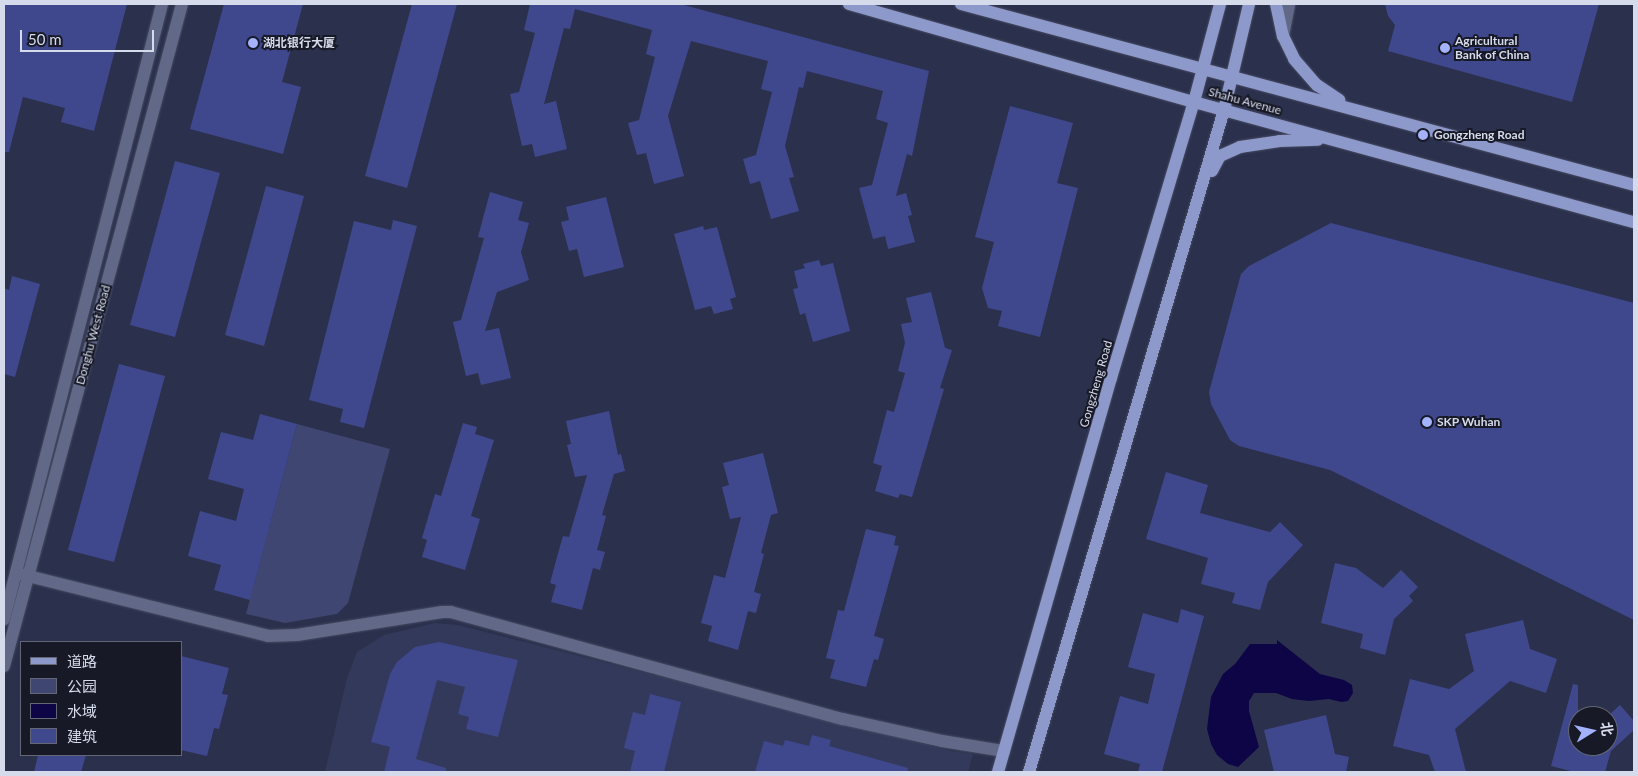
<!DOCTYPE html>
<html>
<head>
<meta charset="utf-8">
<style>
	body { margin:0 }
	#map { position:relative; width:1638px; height:776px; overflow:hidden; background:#2b304c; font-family:Lato,"Noto Sans SC",sans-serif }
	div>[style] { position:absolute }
	.built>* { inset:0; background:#33395b }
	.green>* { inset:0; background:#3f4671 }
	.water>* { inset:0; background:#0e0547 }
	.building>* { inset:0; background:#40488d }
	.roads { filter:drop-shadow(0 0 1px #464b62) drop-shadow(0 0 1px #464b62) }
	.minor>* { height:12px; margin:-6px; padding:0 6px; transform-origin:6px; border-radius:6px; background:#626887 }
	.major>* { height:12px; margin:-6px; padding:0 6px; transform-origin:6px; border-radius:6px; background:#8e99cb }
	.dots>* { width:14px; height:14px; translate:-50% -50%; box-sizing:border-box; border:2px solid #171926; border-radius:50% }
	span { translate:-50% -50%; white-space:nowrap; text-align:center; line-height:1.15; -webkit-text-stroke:4px #171926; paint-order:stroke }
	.poi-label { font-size:12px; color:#d6dbec; font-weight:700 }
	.left { translate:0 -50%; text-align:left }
	.street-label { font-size:12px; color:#d6dbec }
	.frame { position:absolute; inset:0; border:5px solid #d6dbec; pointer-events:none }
	.legend { position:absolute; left:20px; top:641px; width:162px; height:115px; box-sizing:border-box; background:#171926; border:1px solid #636775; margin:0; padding:6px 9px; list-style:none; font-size:15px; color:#d6dbec }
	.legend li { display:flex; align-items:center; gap:10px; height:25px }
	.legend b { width:25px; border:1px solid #636775 }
	.north { position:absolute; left:1568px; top:706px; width:50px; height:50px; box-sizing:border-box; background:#171926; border:1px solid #636775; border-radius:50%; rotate:81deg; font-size:14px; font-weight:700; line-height:20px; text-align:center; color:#d6dbec }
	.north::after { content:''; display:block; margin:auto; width:18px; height:22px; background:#a4b2fc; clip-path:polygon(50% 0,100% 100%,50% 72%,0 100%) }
	.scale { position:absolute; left:20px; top:30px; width:134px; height:22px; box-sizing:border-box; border:2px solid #d6dbec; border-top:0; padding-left:6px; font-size:15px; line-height:18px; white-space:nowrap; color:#d6dbec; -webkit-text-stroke:4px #171926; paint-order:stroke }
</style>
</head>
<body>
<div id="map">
	<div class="built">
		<div style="clip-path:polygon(435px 623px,458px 625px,951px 751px,973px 754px,968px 772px,325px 772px,347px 678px,357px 652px,384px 635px)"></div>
	</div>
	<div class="green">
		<div style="clip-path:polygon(297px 424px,390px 449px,348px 603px,337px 614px,285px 623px,246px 614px)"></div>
	</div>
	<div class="water">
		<div style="clip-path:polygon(1277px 640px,1320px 674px,1344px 680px,1352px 685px,1353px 693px,1348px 701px,1341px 702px,1329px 699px,1309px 701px,1292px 699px,1276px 693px,1254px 693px,1249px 701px,1249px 711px,1259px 747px,1238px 767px,1228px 764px,1217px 755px,1211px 744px,1207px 729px,1211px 697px,1223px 674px,1235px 664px,1250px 644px,1277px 644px)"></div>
	</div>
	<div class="building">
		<div style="clip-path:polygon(4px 4px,127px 4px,94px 131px,61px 122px,65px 108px,23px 97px,9px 152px,4px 152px)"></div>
		<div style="clip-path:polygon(224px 4px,303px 4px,282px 82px,301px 87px,283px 154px,190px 129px)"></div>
		<div style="clip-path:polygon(412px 4px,457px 4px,407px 188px,365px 176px)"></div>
		<div style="clip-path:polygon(530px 4px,680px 4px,929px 71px,912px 156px,907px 154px,896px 196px,906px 193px,912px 215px,908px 216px,915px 242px,888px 249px,885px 236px,873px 239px,859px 188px,872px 185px,888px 123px,876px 119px,883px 91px,807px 71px,803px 88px,799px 87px,785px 146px,794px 177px,789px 178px,799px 211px,771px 219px,760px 181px,750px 184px,743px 159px,756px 155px,772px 92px,761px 89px,768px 61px,691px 41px,668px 116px,684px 176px,654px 184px,646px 153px,637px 155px,628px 123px,639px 120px,655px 57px,646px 54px,652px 30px,575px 9px,570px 29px,564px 28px,544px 104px,556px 101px,567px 149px,535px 157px,532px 144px,522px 146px,510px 94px,519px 92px,535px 33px,524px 30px)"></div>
		<div style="clip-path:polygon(1385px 4px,1599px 4px,1572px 102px,1388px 51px,1395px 25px,1388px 16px)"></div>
		<div style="clip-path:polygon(1010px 106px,1073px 123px,1057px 183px,1078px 188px,1040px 337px,998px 326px,1002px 311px,988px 308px,982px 288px,994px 242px,975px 237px)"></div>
		<div style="clip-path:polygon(175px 161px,220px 173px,175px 337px,130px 325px)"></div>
		<div style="clip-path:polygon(266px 186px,304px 196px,264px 346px,225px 335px)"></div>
		<div style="clip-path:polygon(490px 192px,523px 202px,518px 220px,529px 223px,521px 252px,529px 280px,497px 292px,485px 331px,499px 328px,511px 378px,481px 385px,478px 373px,466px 376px,453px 322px,461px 320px,484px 238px,478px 237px)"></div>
		<div style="clip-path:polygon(606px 197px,624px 267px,584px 277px,577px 249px,569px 251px,561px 222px,569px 220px,566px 207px)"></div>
		<div style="clip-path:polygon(393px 220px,417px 226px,364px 428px,340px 422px,343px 409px,309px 400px,354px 221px,391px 230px)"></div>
		<div style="clip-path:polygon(1331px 223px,1634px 303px,1634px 620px,1330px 470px,1239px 446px,1230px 440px,1211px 404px,1209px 392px,1241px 274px,1249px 266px)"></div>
		<div style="clip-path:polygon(703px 226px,704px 230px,717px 227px,736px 297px,730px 299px,733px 309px,714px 314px,711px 306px,695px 310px,674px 234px)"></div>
		<div style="clip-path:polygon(819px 260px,821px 266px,833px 263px,850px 331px,813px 342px,805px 313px,800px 315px,793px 289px,798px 288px,794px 271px,805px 268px,803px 264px)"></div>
		<div style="clip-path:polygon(12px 276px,40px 284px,15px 377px,4px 374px,4px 288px,9px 290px)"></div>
		<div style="clip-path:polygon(931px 292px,945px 348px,952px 350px,940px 388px,944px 389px,912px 497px,900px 494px,898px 498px,875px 491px,882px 466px,873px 463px,887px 410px,894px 412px,905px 373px,898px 371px,905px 343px,901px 324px,912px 322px,906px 298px)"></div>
		<div style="clip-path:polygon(119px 364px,165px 376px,114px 562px,68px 550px)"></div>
		<div style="clip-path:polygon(609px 411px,618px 455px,621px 454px,625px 471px,614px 474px,602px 515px,606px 516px,597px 550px,605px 552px,600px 570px,593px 568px,582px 610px,551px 602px,556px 585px,550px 583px,557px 557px,563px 536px,569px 537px,587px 475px,575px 477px,567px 445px,571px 444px,566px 421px)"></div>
		<div style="clip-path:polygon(260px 414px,297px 424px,250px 600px,214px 590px,221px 565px,188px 556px,200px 511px,236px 521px,244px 489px,208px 479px,221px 432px,253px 440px)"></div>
		<div style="clip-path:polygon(463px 423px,477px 427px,475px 434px,494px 440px,471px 516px,480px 519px,465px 570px,422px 557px,427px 540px,422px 538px,435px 494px,441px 496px)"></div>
		<div style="clip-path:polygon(763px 453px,778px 513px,771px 515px,761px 553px,764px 554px,754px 592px,761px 594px,756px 613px,748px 611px,738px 650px,708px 641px,712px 626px,701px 623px,714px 575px,725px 578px,741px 517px,730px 519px,722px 487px,729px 485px,723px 463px)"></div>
		<div style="clip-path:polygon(1166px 472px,1208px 485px,1200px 513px,1270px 532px,1280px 522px,1303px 545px,1268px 582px,1260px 610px,1232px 603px,1235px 593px,1201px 584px,1208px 558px,1146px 539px)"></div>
		<div style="clip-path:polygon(866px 529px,896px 536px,894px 545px,899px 546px,874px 636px,884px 639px,878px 660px,874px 659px,866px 687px,830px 678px,835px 660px,826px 658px,838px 610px,844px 611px)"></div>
		<div style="clip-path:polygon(1335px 563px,1356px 568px,1383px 588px,1401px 570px,1418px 587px,1409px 596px,1413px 601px,1394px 619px,1385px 655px,1360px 648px,1363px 634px,1321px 623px)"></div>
		<div style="clip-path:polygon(1181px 609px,1204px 616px,1162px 772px,1138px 772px,1140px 764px,1104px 754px,1120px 696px,1148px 704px,1155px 674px,1128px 667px,1143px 613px,1178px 623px)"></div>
		<div style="clip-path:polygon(1523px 620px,1530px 649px,1557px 659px,1546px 693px,1510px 681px,1455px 729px,1466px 772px,1435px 772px,1429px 755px,1393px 746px,1410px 679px,1449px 689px,1474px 671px,1465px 634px)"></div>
		<div style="clip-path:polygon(439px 642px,518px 660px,498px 737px,466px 729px,469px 717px,458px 714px,465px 687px,437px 680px,416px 759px,446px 768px,446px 772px,384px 772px,390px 747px,371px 742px,390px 674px,397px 662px,415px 647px)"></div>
		<div style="clip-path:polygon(181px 656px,229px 668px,222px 694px,228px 695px,219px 729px,214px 728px,207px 756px,181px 750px)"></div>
		<div style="clip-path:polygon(1573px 684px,1578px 685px,1578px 746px,1608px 746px,1608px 716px,1620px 705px,1634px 721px,1634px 730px,1611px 751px,1605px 772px,1575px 772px,1551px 766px)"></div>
		<div style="clip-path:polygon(650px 694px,681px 702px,664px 772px,630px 772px,635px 751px,624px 748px,633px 712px,645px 715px)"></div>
		<div style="clip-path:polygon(1326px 715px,1335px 754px,1349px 757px,1346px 772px,1274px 772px,1264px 730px)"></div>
		<div style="clip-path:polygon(812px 735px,831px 740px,829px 746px,908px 768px,907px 772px,755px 772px,764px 741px,783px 746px,785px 740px,809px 746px)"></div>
		<div style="clip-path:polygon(38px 755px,86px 755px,81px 772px,34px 772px)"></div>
	</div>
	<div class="roads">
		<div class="minor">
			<div style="left:1283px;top:36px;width:33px;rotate:-79deg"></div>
			<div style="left:16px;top:573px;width:260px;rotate:14deg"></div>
			<div style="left:268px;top:636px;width:29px;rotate:-2deg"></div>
			<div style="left:297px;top:635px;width:147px;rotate:-9deg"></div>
			<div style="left:442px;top:612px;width:9px"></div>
			<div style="left:451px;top:612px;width:406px;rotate:15.3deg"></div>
			<div style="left:843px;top:719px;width:101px;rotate:12.5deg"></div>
			<div style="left:942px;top:741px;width:63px;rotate:9.2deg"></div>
			<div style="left:4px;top:619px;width:635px;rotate:-75.59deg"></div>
			<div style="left:4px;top:666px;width:686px;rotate:-74.95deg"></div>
		</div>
		<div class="major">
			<div style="left:849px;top:4px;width:359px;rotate:15.9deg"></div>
			<div style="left:1194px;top:102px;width:456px;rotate:15.3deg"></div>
			<div style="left:961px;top:4px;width:697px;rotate:15.05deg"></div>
			<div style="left:1276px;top:4px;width:33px;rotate:78deg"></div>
			<div style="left:1283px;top:36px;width:25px;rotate:64deg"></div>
			<div style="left:1294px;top:59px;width:35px;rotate:49deg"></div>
			<div style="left:1317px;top:85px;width:27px;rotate:34deg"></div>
			<div style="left:1212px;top:171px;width:17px;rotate:-62deg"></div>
			<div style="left:1220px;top:156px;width:22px;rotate:-24deg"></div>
			<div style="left:1240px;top:147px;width:40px;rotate:-8.5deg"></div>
			<div style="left:1280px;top:141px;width:38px;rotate:-2deg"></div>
			<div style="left:998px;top:772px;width:410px;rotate:-74deg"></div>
			<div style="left:1111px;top:378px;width:288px;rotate:-73.3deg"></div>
			<div style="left:1194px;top:102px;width:101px;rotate:-75.1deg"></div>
			<div style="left:1029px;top:772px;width:690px;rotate:-73.59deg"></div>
			<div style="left:1224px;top:110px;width:109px;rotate:-76.7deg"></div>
		</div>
	</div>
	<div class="dots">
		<div style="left:253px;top:43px;background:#a4b2fc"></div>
		<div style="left:1445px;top:48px;background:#a4b2fc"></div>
		<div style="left:1423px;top:135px;background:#a4b2fc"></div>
		<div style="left:1427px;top:422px;background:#a4b2fc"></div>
	</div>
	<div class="poi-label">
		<span class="left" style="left:1455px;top:48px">Agricultural<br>Bank of China</span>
		<span class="left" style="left:263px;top:43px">湖北银行大厦</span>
		<span class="left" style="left:1434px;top:135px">Gongzheng Road</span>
		<span class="left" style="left:1437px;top:422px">SKP Wuhan</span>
	</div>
	<div class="street-label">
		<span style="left:1245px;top:101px;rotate:15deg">Shahu Avenue</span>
		<span style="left:93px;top:335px;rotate:-75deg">Donghu West Road</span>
		<span style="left:1096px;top:384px;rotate:-74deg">Gongzheng Road</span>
	</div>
	<div class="frame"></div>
	<ul class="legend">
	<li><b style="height:6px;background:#8e99cb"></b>道路</li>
	<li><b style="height:14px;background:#3f4671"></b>公园</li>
	<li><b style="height:14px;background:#0e0547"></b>水域</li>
	<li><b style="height:14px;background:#40488d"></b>建筑</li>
	</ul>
	<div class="north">北</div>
	<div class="scale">50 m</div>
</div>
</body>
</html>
